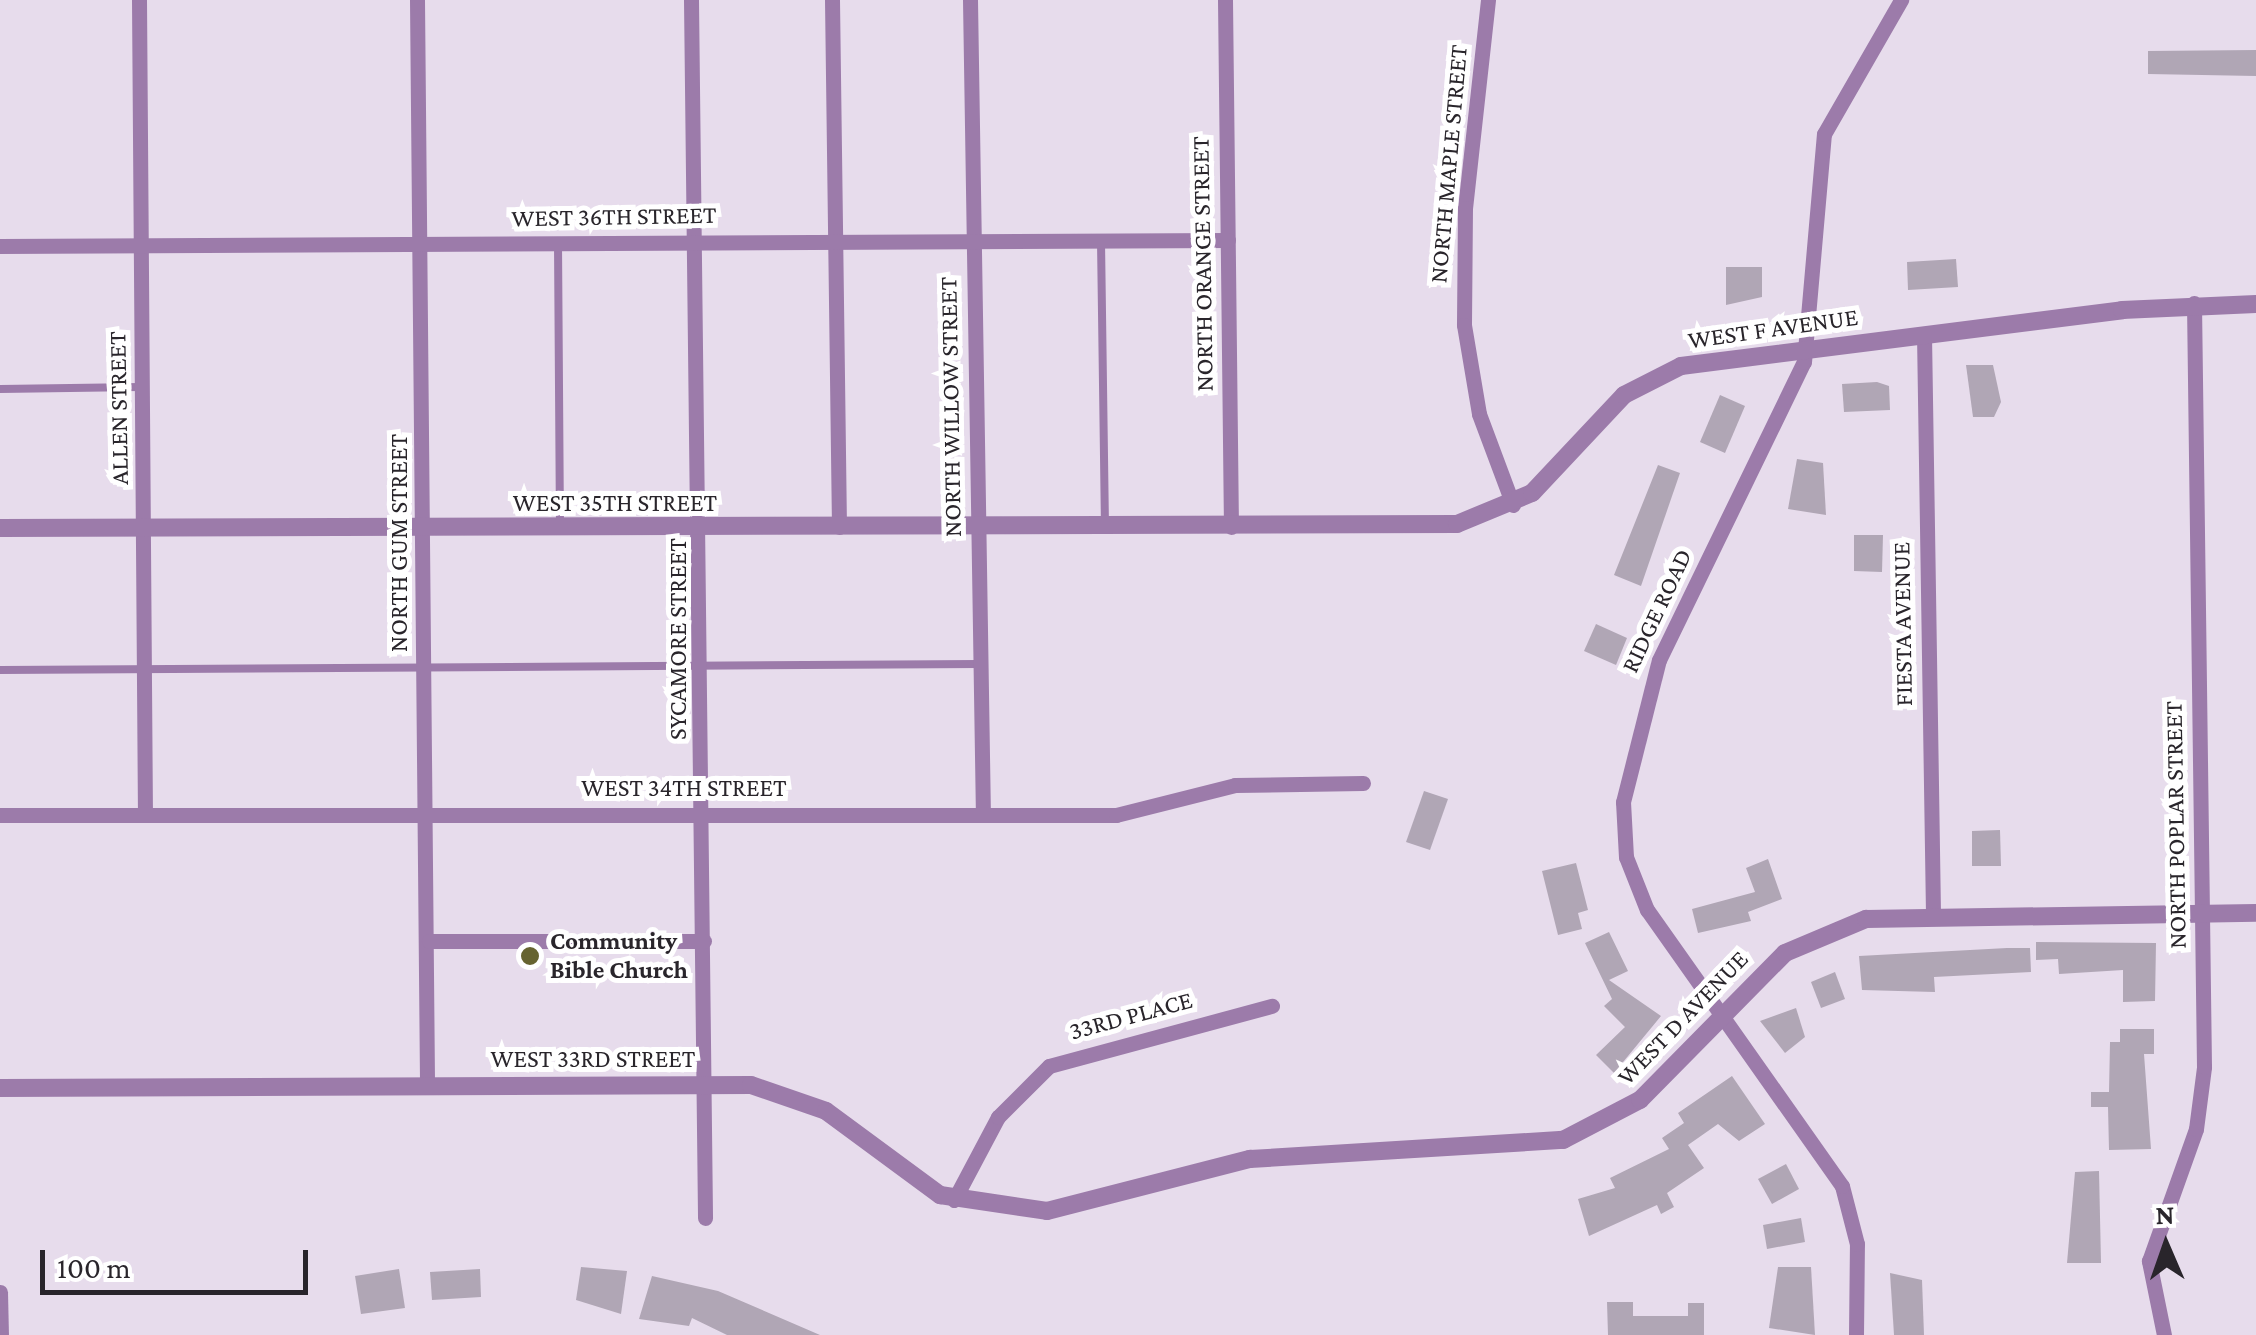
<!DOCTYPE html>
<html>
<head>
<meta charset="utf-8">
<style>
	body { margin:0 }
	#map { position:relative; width:2256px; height:1335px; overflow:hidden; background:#e7dcec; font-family:"Crimson Pro",serif }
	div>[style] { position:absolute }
	.building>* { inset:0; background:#b0a6b5 }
	.service>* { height:8px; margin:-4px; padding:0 4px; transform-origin:4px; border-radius:4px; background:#9c7baa }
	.minor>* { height:15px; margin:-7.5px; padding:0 7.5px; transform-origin:7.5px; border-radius:7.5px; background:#9c7baa }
	.tertiary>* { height:18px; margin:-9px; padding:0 9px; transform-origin:9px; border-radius:9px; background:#9c7baa }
	.dots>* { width:28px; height:28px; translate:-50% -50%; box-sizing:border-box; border:5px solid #fff; border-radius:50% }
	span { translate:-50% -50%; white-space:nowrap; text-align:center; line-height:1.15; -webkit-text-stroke:10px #fff; paint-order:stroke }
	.street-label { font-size:25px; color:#29252b }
	.poi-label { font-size:25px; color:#29252b; font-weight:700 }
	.left { translate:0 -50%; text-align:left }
	.north { position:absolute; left:2116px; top:1195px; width:100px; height:100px; -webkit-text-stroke:8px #fff; paint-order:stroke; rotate:358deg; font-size:28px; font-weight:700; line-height:40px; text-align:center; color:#29252b }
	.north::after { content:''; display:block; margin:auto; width:35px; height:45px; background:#29252b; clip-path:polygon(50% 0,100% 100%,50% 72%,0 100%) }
	.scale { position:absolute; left:40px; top:1250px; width:268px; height:45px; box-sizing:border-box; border:5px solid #29252b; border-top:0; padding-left:12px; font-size:30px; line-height:35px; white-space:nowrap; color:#29252b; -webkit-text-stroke:8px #fff; paint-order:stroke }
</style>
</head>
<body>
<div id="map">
	<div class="building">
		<div style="clip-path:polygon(2256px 50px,2256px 76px,2148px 74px,2148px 51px)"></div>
		<div style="clip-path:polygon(1956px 259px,1958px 287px,1908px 290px,1907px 262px)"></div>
		<div style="clip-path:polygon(1726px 267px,1762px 267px,1762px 297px,1726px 305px)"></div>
		<div style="clip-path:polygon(1966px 365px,1993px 365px,2001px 402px,1994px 417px,1973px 417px)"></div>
		<div style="clip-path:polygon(1877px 382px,1889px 386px,1890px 410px,1844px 412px,1842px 384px)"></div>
		<div style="clip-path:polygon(1720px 395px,1745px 406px,1725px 453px,1700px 442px)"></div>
		<div style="clip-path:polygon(1797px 459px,1823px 463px,1826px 515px,1788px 509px)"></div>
		<div style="clip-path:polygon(1658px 465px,1680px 473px,1641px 586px,1614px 575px)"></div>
		<div style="clip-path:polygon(1854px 535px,1883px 535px,1882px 572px,1854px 571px)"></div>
		<div style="clip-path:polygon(1596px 624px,1627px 638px,1616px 665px,1584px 651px)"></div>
		<div style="clip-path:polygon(1424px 791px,1448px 799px,1430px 850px,1406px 842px)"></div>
		<div style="clip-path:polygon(2000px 830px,2001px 866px,1972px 866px,1972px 831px)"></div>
		<div style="clip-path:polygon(1768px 859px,1782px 899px,1748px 912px,1751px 921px,1698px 933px,1692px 909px,1755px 892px,1746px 868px)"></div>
		<div style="clip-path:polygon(1576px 863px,1588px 910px,1578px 913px,1582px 929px,1558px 935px,1542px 871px)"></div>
		<div style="clip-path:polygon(1609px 932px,1628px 971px,1609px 980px,1661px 1016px,1614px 1073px,1596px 1055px,1625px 1027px,1604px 1006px,1612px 999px,1585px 943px)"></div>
		<div style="clip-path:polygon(2036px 942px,2156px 943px,2155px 1001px,2123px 1002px,2123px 970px,2059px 974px,2058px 959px,2036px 960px)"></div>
		<div style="clip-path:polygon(2007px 948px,2030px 948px,2031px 972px,1934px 977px,1935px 992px,1862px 990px,1859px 956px)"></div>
		<div style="clip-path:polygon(1835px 972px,1845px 999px,1821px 1008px,1811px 982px)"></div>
		<div style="clip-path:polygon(1796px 1008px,1805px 1037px,1785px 1053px,1760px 1021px)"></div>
		<div style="clip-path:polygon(2120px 1029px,2154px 1029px,2154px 1054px,2144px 1054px,2151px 1149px,2109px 1150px,2108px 1107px,2091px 1107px,2091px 1092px,2109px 1092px,2110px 1042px,2120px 1042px)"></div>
		<div style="clip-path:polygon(1732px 1076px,1765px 1124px,1739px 1141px,1718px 1124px,1688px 1145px,1704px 1168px,1667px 1193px,1674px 1207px,1661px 1214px,1657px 1205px,1589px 1236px,1578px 1199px,1615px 1188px,1610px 1178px,1669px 1149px,1662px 1138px,1684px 1123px,1678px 1113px)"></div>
		<div style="clip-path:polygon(1786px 1164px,1799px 1189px,1772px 1204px,1758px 1179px)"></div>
		<div style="clip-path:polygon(2099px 1171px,2101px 1263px,2067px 1263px,2075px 1172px)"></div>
		<div style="clip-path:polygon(1801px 1218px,1805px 1242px,1767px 1249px,1763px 1225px)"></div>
		<div style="clip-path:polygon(581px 1267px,627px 1271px,621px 1314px,576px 1300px)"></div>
		<div style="clip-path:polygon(1778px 1267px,1811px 1267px,1815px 1335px,1769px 1328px)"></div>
		<div style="clip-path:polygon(399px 1269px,405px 1308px,361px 1314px,355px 1276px)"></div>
		<div style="clip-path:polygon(480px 1269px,481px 1297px,432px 1300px,430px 1272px)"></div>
		<div style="clip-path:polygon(1890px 1273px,1922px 1280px,1924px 1335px,1894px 1335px)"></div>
		<div style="clip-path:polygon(652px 1276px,718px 1291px,820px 1335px,727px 1335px,692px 1318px,689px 1326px,639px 1319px)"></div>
		<div style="clip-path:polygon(1607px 1302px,1633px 1302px,1633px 1316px,1688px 1316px,1688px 1303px,1704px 1303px,1704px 1335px,1608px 1335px)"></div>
	</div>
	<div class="service">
		<div style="left:1101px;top:241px;width:281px;rotate:89.2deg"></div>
		<div style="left:558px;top:243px;width:280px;rotate:89.6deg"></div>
		<div style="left:0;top:389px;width:140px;rotate:-0.8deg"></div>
		<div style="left:0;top:670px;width:979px;rotate:-0.35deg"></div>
	</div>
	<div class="minor">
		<div style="left:139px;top:0;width:815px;rotate:89.58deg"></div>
		<div style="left:417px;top:0;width:1085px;rotate:89.47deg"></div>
		<div style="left:691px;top:0;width:1218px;rotate:89.34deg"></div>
		<div style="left:832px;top:0;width:527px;rotate:89.24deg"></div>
		<div style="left:970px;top:0;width:814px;rotate:89.09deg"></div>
		<div style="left:1225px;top:0;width:527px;rotate:89.35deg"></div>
		<div style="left:1488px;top:0;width:209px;rotate:96.3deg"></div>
		<div style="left:1465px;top:208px;width:117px;rotate:90.5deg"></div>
		<div style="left:1464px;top:325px;width:90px;rotate:80.4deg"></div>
		<div style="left:1479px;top:414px;width:97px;rotate:69.5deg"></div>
		<div style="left:0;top:246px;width:1228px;rotate:-0.28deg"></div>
		<div style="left:1924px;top:334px;width:580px;rotate:89.11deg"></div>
		<div style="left:0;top:815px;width:1116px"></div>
		<div style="left:1116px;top:815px;width:123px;rotate:-14.1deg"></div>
		<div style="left:1235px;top:785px;width:128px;rotate:-0.9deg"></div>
		<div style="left:429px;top:941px;width:275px"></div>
		<div style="left:954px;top:1200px;width:94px;rotate:-62.1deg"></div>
		<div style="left:998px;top:1117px;width:72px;rotate:-45deg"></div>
		<div style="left:1049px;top:1066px;width:231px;rotate:-15.1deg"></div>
		<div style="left:0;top:1292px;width:43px;rotate:88.7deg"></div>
		<div style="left:1856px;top:1335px;width:91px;rotate:-89.4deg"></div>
		<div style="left:1857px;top:1244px;width:60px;rotate:-104.5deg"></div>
		<div style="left:1842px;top:1186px;width:338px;rotate:-125.2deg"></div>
		<div style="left:1647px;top:910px;width:57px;rotate:-111.6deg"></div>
		<div style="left:1626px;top:857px;width:55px;rotate:-93.1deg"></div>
		<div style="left:1623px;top:802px;width:146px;rotate:-75.8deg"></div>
		<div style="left:1659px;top:660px;width:331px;rotate:-64.1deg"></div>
		<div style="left:1804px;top:362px;width:229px;rotate:-85deg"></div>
		<div style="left:1824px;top:134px;width:155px;rotate:-60.1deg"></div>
		<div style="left:2164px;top:1335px;width:76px;rotate:-101.5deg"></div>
		<div style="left:2149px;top:1261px;width:140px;rotate:-70.4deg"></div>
		<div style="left:2196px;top:1129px;width:63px;rotate:-82.6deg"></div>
		<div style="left:2204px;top:1067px;width:764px;rotate:-90.75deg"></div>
	</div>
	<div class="tertiary">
		<div style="left:0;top:528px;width:1457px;rotate:-0.16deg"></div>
		<div style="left:1457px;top:524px;width:81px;rotate:-22.5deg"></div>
		<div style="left:1532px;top:493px;width:134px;rotate:-46.8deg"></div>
		<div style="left:1624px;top:395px;width:64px;rotate:-27deg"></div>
		<div style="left:1681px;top:366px;width:445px;rotate:-7.2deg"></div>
		<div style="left:2122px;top:310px;width:134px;rotate:-2.6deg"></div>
		<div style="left:0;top:1088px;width:751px;rotate:-0.23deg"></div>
		<div style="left:751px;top:1085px;width:79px;rotate:19.1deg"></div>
		<div style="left:826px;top:1111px;width:142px;rotate:36.4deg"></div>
		<div style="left:940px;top:1195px;width:108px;rotate:8.5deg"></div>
		<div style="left:1047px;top:1211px;width:210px;rotate:-14.4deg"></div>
		<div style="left:1250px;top:1159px;width:314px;rotate:-3.5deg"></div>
		<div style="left:1563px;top:1140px;width:87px;rotate:-27.5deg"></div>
		<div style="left:1640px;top:1100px;width:206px;rotate:-45.4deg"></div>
		<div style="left:1785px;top:953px;width:88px;rotate:-22.8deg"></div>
		<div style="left:1866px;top:919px;width:390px;rotate:-0.9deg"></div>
	</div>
	<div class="dots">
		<div style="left:530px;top:956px;background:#666330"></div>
	</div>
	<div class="street-label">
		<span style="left:1449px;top:164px;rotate:-85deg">NORTH MAPLE STREET</span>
		<span style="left:614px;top:217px;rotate:-1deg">WEST 36TH STREET</span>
		<span style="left:1203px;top:264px;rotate:-91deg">NORTH ORANGE STREET</span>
		<span style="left:1773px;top:329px;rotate:-8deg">WEST F AVENUE</span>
		<span style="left:951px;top:407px;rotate:-91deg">NORTH WILLOW STREET</span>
		<span style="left:119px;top:408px;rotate:-91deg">ALLEN STREET</span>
		<span style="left:615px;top:503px">WEST 35TH STREET</span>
		<span style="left:399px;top:543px;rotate:-90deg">NORTH GUM STREET</span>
		<span style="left:1657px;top:611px;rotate:-65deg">RIDGE ROAD</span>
		<span style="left:1903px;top:624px;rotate:-91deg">FIESTA AVENUE</span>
		<span style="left:678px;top:639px;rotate:-90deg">SYCAMORE STREET</span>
		<span style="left:684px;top:788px">WEST 34TH STREET</span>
		<span style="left:2176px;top:825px;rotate:-91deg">NORTH POPLAR STREET</span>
		<span style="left:1131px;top:1016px;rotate:-15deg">33RD PLACE</span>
		<span style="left:1683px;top:1018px;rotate:-46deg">WEST D AVENUE</span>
		<span style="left:593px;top:1059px">WEST 33RD STREET</span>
	</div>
	<div class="poi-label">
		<span class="left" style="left:550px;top:956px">Community<br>Bible Church</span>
	</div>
	<div class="north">N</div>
	<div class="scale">100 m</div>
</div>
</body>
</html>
